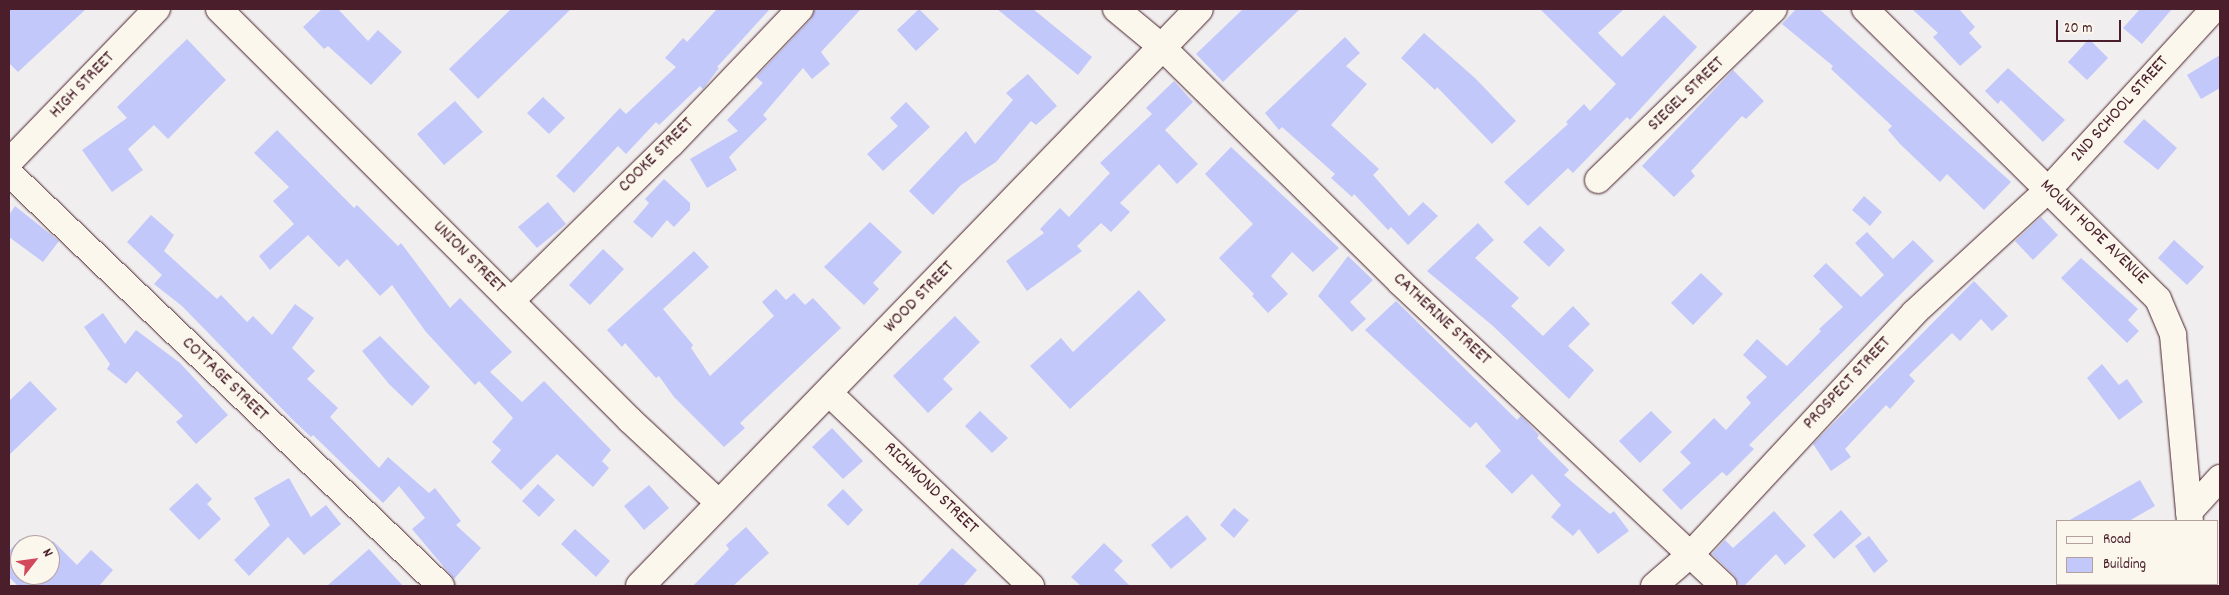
<!DOCTYPE html>
<html>
<head>
<meta charset="utf-8">
<style>
	body { margin:0 }
	#map { position:relative; width:2229px; height:595px; overflow:hidden; background:#f0eeef; font-family:Dekko,sans-serif }
	div>[style] { position:absolute }
	.building>* { inset:0; background:#c2c8fa }
	.roads { filter:drop-shadow(0 0 1px #4a1f2b) drop-shadow(0 0 1px #4a1f2b) }
	.minor>* { height:26px; margin:-13px; padding:0 13px; transform-origin:13px; border-radius:13px; background:#fbf7ec }
	.major>* { height:28px; margin:-14px; padding:0 14px; transform-origin:14px; border-radius:14px; background:#fbf7ec }
	span { translate:-50% -50%; white-space:nowrap; text-align:center; line-height:1.15; -webkit-text-stroke:4.5px #fbf7ec; paint-order:stroke }
	.street-label { font-size:18px; color:#4a1f2b }
	.frame { position:absolute; inset:0; border:10px solid #4a1f2b; pointer-events:none }
	.legend { position:absolute; left:2056px; top:520px; width:162px; height:65px; box-sizing:border-box; background:#fbf7ec; border:1px solid #b4a19f; margin:0; padding:6px 9px; list-style:none; font-size:15px; color:#4a1f2b }
	.legend li { display:flex; align-items:center; gap:10px; height:25px }
	.legend b { width:25px; border:1px solid #b4a19f }
	.north { position:absolute; left:10px; top:535px; width:50px; height:50px; box-sizing:border-box; background:#fbf7ec; border:1px solid #b4a19f; border-radius:50%; rotate:60deg; font-size:14px; font-weight:700; line-height:20px; text-align:center; color:#4a1f2b }
	.north::after { content:''; display:block; margin:auto; width:18px; height:22px; background:#d1495b; clip-path:polygon(50% 0,100% 100%,50% 72%,0 100%) }
	.scale { position:absolute; left:2056px; top:20px; width:65px; height:22px; box-sizing:border-box; border:2px solid #4a1f2b; border-top:0; padding-left:6px; font-size:15px; line-height:18px; white-space:nowrap; color:#4a1f2b; -webkit-text-stroke:4px #fbf7ec; paint-order:stroke }
</style>
</head>
<body>
<div id="map">
	<div class="building">
		<div style="clip-path:polygon(9px 9px,86px 9px,18px 72px,9px 63px)"></div>
		<div style="clip-path:polygon(322px 9px,338px 9px,368px 41px,378px 30px,402px 52px,371px 85px,328px 46px,324px 49px,303px 27px)"></div>
		<div style="clip-path:polygon(511px 9px,571px 9px,478px 99px,449px 69px)"></div>
		<div style="clip-path:polygon(717px 9px,770px 9px,717px 67px,719px 68px,703px 89px,700px 86px,659px 125px,656px 122px,626px 154px,618px 146px,574px 193px,556px 176px,620px 108px,626px 114px,676px 67px,665px 58px,683px 38px,687px 42px)"></div>
		<div style="clip-path:polygon(815px 9px,861px 9px,821px 52px,830px 64px,812px 79px,803px 68px,763px 115px,767px 119px,729px 157px,737px 170px,707px 188px,690px 159px,738px 131px,727px 120px,763px 83px,756px 77px,811px 19px)"></div>
		<div style="clip-path:polygon(919px 9px,939px 29px,916px 51px,897px 30px)"></div>
		<div style="clip-path:polygon(997px 9px,1033px 9px,1092px 57px,1078px 75px)"></div>
		<div style="clip-path:polygon(1243px 9px,1300px 9px,1223px 82px,1196px 54px)"></div>
		<div style="clip-path:polygon(1540px 9px,1624px 9px,1598px 33px,1622px 57px,1664px 15px,1697px 47px,1630px 120px,1627px 117px,1573px 173px,1568px 168px,1528px 206px,1504px 182px,1568px 124px,1566px 122px,1584px 104px,1590px 111px,1616px 84px)"></div>
		<div style="clip-path:polygon(1796px 9px,1819px 9px,2011px 182px,1984px 210px,1947px 174px,1940px 182px,1900px 144px,1888px 130px,1892px 126px,1831px 69px,1833px 66px,1782px 24px)"></div>
		<div style="clip-path:polygon(1912px 9px,1959px 9px,1975px 27px,1969px 33px,1982px 47px,1960px 66px,1933px 37px,1938px 33px)"></div>
		<div style="clip-path:polygon(2140px 9px,2172px 9px,2142px 44px,2123px 28px)"></div>
		<div style="clip-path:polygon(1424px 33px,1476px 79px,1516px 121px,1492px 144px,1437px 87px,1435px 90px,1401px 58px)"></div>
		<div style="clip-path:polygon(1345px 37px,1360px 53px,1346px 66px,1367px 84px,1331px 125px,1379px 169px,1373px 175px,1409px 216px,1423px 202px,1438px 216px,1408px 245px,1391px 227px,1388px 230px,1354px 194px,1352px 197px,1331px 178px,1335px 174px,1282px 127px,1279px 130px,1265px 113px)"></div>
		<div style="clip-path:polygon(187px 39px,226px 80px,168px 139px,154px 125px,128px 149px,143px 170px,112px 192px,82px 150px,127px 118px,117px 107px)"></div>
		<div style="clip-path:polygon(2089px 39px,2108px 58px,2087px 80px,2068px 62px)"></div>
		<div style="clip-path:polygon(2220px 55px,2220px 88px,2201px 99px,2187px 75px)"></div>
		<div style="clip-path:polygon(2008px 68px,2065px 120px,2043px 142px,2001px 100px,1998px 104px,1985px 91px)"></div>
		<div style="clip-path:polygon(1733px 70px,1764px 101px,1746px 119px,1742px 116px,1691px 171px,1695px 176px,1674px 197px,1642px 166px)"></div>
		<div style="clip-path:polygon(1028px 74px,1057px 106px,1036px 125px,1031px 121px,996px 162px,961px 185px,933px 215px,909px 191px,966px 131px,975px 144px,1013px 100px,1006px 93px)"></div>
		<div style="clip-path:polygon(1174px 81px,1193px 102px,1165px 130px,1198px 164px,1177px 184px,1159px 164px,1120px 203px,1130px 212px,1111px 232px,1101px 223px,1077px 246px,1082px 251px,1027px 291px,1006px 261px,1044px 233px,1040px 229px,1060px 208px,1069px 217px,1110px 173px,1100px 163px,1152px 114px,1146px 108px)"></div>
		<div style="clip-path:polygon(543px 97px,565px 118px,549px 134px,527px 113px)"></div>
		<div style="clip-path:polygon(455px 101px,483px 132px,444px 165px,417px 134px)"></div>
		<div style="clip-path:polygon(906px 102px,930px 127px,883px 171px,867px 154px,898px 126px,890px 118px)"></div>
		<div style="clip-path:polygon(2144px 119px,2177px 148px,2158px 170px,2123px 142px)"></div>
		<div style="clip-path:polygon(277px 130px,354px 208px,357px 205px,398px 246px,401px 243px,450px 308px,460px 298px,512px 352px,490px 372px,522px 402px,544px 381px,611px 450px,602px 461px,609px 468px,593px 487px,557px 454px,521px 490px,491px 462px,501px 450px,492px 442px,513px 418px,479px 381px,475px 385px,426px 332px,392px 285px,380px 296px,347px 259px,339px 267px,308px 235px,270px 270px,259px 256px,294px 224px,273px 201px,289px 187px,254px 153px)"></div>
		<div style="clip-path:polygon(1231px 147px,1339px 248px,1313px 272px,1292px 252px,1271px 276px,1288px 294px,1268px 313px,1252px 296px,1254px 294px,1219px 258px,1253px 224px,1205px 174px)"></div>
		<div style="clip-path:polygon(664px 179px,690px 203px,690px 210px,674px 227px,667px 220px,652px 238px,633px 222px,649px 203px,645px 199px)"></div>
		<div style="clip-path:polygon(1864px 196px,1882px 212px,1870px 226px,1852px 210px)"></div>
		<div style="clip-path:polygon(548px 202px,566px 224px,537px 248px,518px 227px)"></div>
		<div style="clip-path:polygon(15px 206px,59px 241px,43px 262px,9px 237px,9px 215px)"></div>
		<div style="clip-path:polygon(151px 215px,174px 235px,164px 251px,217px 299px,221px 295px,247px 322px,253px 316px,272px 335px,295px 304px,314px 318px,292px 348px,315px 371px,307px 379px,338px 408px,330px 417px,379px 468px,388px 457px,429px 493px,435px 488px,461px 521px,456px 525px,481px 548px,454px 579px,412px 529px,425px 518px,399px 486px,383px 503px,313px 435px,311px 437px,291px 418px,182px 306px,154px 284px,162px 275px,127px 242px)"></div>
		<div style="clip-path:polygon(2041px 217px,2058px 235px,2033px 260px,2015px 241px)"></div>
		<div style="clip-path:polygon(870px 222px,902px 252px,873px 283px,879px 289px,864px 305px,824px 267px)"></div>
		<div style="clip-path:polygon(1478px 223px,1494px 240px,1475px 258px,1519px 298px,1511px 306px,1543px 336px,1573px 306px,1590px 324px,1568px 346px,1594px 370px,1569px 399px,1493px 326px,1427px 271px)"></div>
		<div style="clip-path:polygon(1540px 226px,1565px 250px,1549px 267px,1523px 242px)"></div>
		<div style="clip-path:polygon(1867px 232px,1893px 259px,1913px 240px,1934px 261px,1749px 445px,1754px 449px,1727px 476px,1722px 472px,1681px 510px,1662px 490px,1691px 463px,1680px 452px,1714px 418px,1726px 430px,1751px 403px,1746px 397px,1767px 377px,1743px 355px,1757px 339px,1787px 366px,1821px 331px,1819px 329px,1843px 307px,1813px 276px,1826px 263px,1861px 297px,1884px 275px,1855px 243px)"></div>
		<div style="clip-path:polygon(2174px 240px,2204px 267px,2187px 285px,2158px 258px)"></div>
		<div style="clip-path:polygon(603px 249px,624px 269px,590px 305px,569px 285px)"></div>
		<div style="clip-path:polygon(694px 251px,709px 267px,663px 309px,693px 345px,691px 348px,710px 376px,774px 316px,762px 302px,776px 289px,786px 300px,794px 293px,805px 305px,813px 298px,841px 328px,740px 423px,745px 428px,724px 447px,674px 397px,659px 376px,656px 378px,625px 343px,622px 347px,607px 330px)"></div>
		<div style="clip-path:polygon(1348px 256px,1373px 280px,1350px 302px,1366px 319px,1352px 332px,1318px 296px)"></div>
		<div style="clip-path:polygon(2081px 258px,2138px 309px,2128px 320px,2139px 331px,2127px 343px,2061px 278px)"></div>
		<div style="clip-path:polygon(1701px 273px,1723px 294px,1693px 325px,1671px 303px)"></div>
		<div style="clip-path:polygon(1974px 281px,2008px 316px,1992px 331px,1981px 319px,1960px 341px,1952px 333px,1909px 375px,1915px 381px,1890px 409px,1886px 405px,1845px 449px,1851px 457px,1831px 471px,1813px 444px)"></div>
		<div style="clip-path:polygon(1139px 290px,1166px 320px,1070px 409px,1030px 366px,1061px 338px,1073px 352px)"></div>
		<div style="clip-path:polygon(1396px 301px,1517px 420px,1521px 416px,1523px 418px,1539px 435px,1537px 438px,1569px 470px,1564px 475px,1610px 514px,1614px 511px,1629px 531px,1598px 554px,1579px 529px,1573px 536px,1551px 517px,1561px 505px,1532px 474px,1512px 494px,1485px 466px,1501px 451px,1476px 422px,1470px 428px,1365px 330px)"></div>
		<div style="clip-path:polygon(103px 313px,125px 344px,136px 330px,180px 363px,228px 415px,196px 444px,176px 422px,183px 416px,137px 371px,126px 384px,107px 369px,110px 364px,84px 327px)"></div>
		<div style="clip-path:polygon(955px 316px,980px 342px,943px 379px,953px 389px,928px 413px,893px 376px)"></div>
		<div style="clip-path:polygon(380px 336px,430px 387px,412px 406px,389px 384px,362px 351px)"></div>
		<div style="clip-path:polygon(2102px 364px,2119px 385px,2127px 379px,2143px 402px,2119px 420px,2087px 378px)"></div>
		<div style="clip-path:polygon(30px 381px,57px 409px,9px 455px,9px 401px)"></div>
		<div style="clip-path:polygon(980px 411px,1008px 438px,992px 453px,965px 426px)"></div>
		<div style="clip-path:polygon(1651px 411px,1672px 432px,1640px 463px,1619px 441px)"></div>
		<div style="clip-path:polygon(832px 428px,863px 461px,843px 479px,812px 447px)"></div>
		<div style="clip-path:polygon(289px 478px,311px 517px,326px 505px,341px 524px,304px 555px,288px 537px,249px 576px,234px 560px,270px 525px,254px 498px)"></div>
		<div style="clip-path:polygon(2140px 480px,2155px 506px,2129px 521px,2068px 521px)"></div>
		<div style="clip-path:polygon(197px 483px,212px 499px,207px 504px,221px 519px,199px 540px,169px 509px)"></div>
		<div style="clip-path:polygon(538px 484px,555px 500px,539px 517px,522px 501px)"></div>
		<div style="clip-path:polygon(649px 485px,669px 508px,644px 530px,624px 506px)"></div>
		<div style="clip-path:polygon(843px 489px,863px 510px,848px 526px,827px 505px)"></div>
		<div style="clip-path:polygon(1234px 508px,1249px 520px,1234px 538px,1220px 525px)"></div>
		<div style="clip-path:polygon(1841px 510px,1862px 534px,1834px 559px,1813px 535px)"></div>
		<div style="clip-path:polygon(1774px 511px,1806px 546px,1785px 565px,1776px 554px,1744px 586px,1740px 586px,1734px 575px,1712px 554px,1725px 540px,1733px 548px)"></div>
		<div style="clip-path:polygon(1187px 515px,1207px 539px,1171px 569px,1151px 545px)"></div>
		<div style="clip-path:polygon(746px 527px,769px 553px,733px 586px,693px 586px,729px 549px,726px 545px)"></div>
		<div style="clip-path:polygon(575px 529px,610px 561px,596px 577px,561px 544px)"></div>
		<div style="clip-path:polygon(1869px 536px,1888px 561px,1874px 573px,1855px 546px)"></div>
		<div style="clip-path:polygon(20px 539px,25px 545px,20px 545px,20px 575px,50px 575px,49px 545px,53px 541px,77px 565px,91px 550px,113px 570px,99px 586px,18px 586px,9px 577px,9px 551px)"></div>
		<div style="clip-path:polygon(1104px 543px,1123px 561px,1114px 570px,1130px 586px,1081px 586px,1071px 577px)"></div>
		<div style="clip-path:polygon(952px 548px,977px 570px,963px 586px,917px 586px)"></div>
		<div style="clip-path:polygon(369px 549px,403px 586px,327px 586px)"></div>
	</div>
	<div class="roads">
		<div class="minor">
			<div style="left:219px;top:9px;width:581px;rotate:45deg"></div>
			<div style="left:630px;top:420px;width:123px;rotate:43deg"></div>
			<div style="left:1116px;top:9px;width:61px;rotate:39.7deg"></div>
			<div style="left:1163px;top:48px;width:333px;rotate:44.6deg"></div>
			<div style="left:1400px;top:282px;width:444px;rotate:43.2deg"></div>
			<div style="left:1865px;top:9px;width:412px;rotate:44.7deg"></div>
			<div style="left:2158px;top:299px;width:39px;rotate:67deg"></div>
			<div style="left:2173px;top:335px;width:187px;rotate:84.8deg"></div>
			<div style="left:9px;top:162px;width:213px;rotate:-46deg"></div>
			<div style="left:9px;top:173px;width:598px;rotate:43.71deg"></div>
			<div style="left:1598px;top:180px;width:245px;rotate:-44.2deg"></div>
			<div style="left:511px;top:301px;width:224px;rotate:-44.5deg"></div>
			<div style="left:671px;top:144px;width:187px;rotate:-46.3deg"></div>
			<div style="left:828px;top:392px;width:281px;rotate:43.7deg"></div>
			<div style="left:2189px;top:512px;width:46px;rotate:-47.6deg"></div>
			<div style="left:2196px;top:584px;width:2px;rotate:63deg"></div>
			<div style="left:1654px;top:586px;width:49px;rotate:-40.9deg"></div>
			<div style="left:1691px;top:554px;width:328px;rotate:-47.2deg"></div>
			<div style="left:1914px;top:313px;width:183px;rotate:-42.6deg"></div>
			<div style="left:2049px;top:189px;width:244px;rotate:-47.5deg"></div>
		</div>
		<div class="major">
			<div style="left:640px;top:586px;width:803px;rotate:-45.91deg"></div>
		</div>
	</div>
	<div class="street-label">
		<span style="left:83px;top:86px;rotate:-46deg">HIGH STREET</span>
		<span style="left:1687px;top:95px;rotate:-44deg">SIEGEL STREET</span>
		<span style="left:2121px;top:110px;rotate:-48deg">2ND SCHOOL STREET</span>
		<span style="left:657px;top:156px;rotate:-45deg">COOKE STREET</span>
		<span style="left:2093px;top:233px;rotate:44deg">MOUNT HOPE AVENUE</span>
		<span style="left:468px;top:258px;rotate:45deg">UNION STREET</span>
		<span style="left:920px;top:298px;rotate:-46deg">WOOD STREET</span>
		<span style="left:1441px;top:320px;rotate:43deg">CATHERINE STREET</span>
		<span style="left:224px;top:380px;rotate:44deg">COTTAGE STREET</span>
		<span style="left:1848px;top:384px;rotate:-47deg">PROSPECT STREET</span>
		<span style="left:930px;top:489px;rotate:44deg">RICHMOND STREET</span>
	</div>
	<div class="frame"></div>
	<ul class="legend">
	<li><b style="height:6px;background:#fbf7ec"></b>Road</li>
	<li><b style="height:14px;background:#c2c8fa"></b>Building</li>
	</ul>
	<div class="north">N</div>
	<div class="scale">20 m</div>
</div>
</body>
</html>
